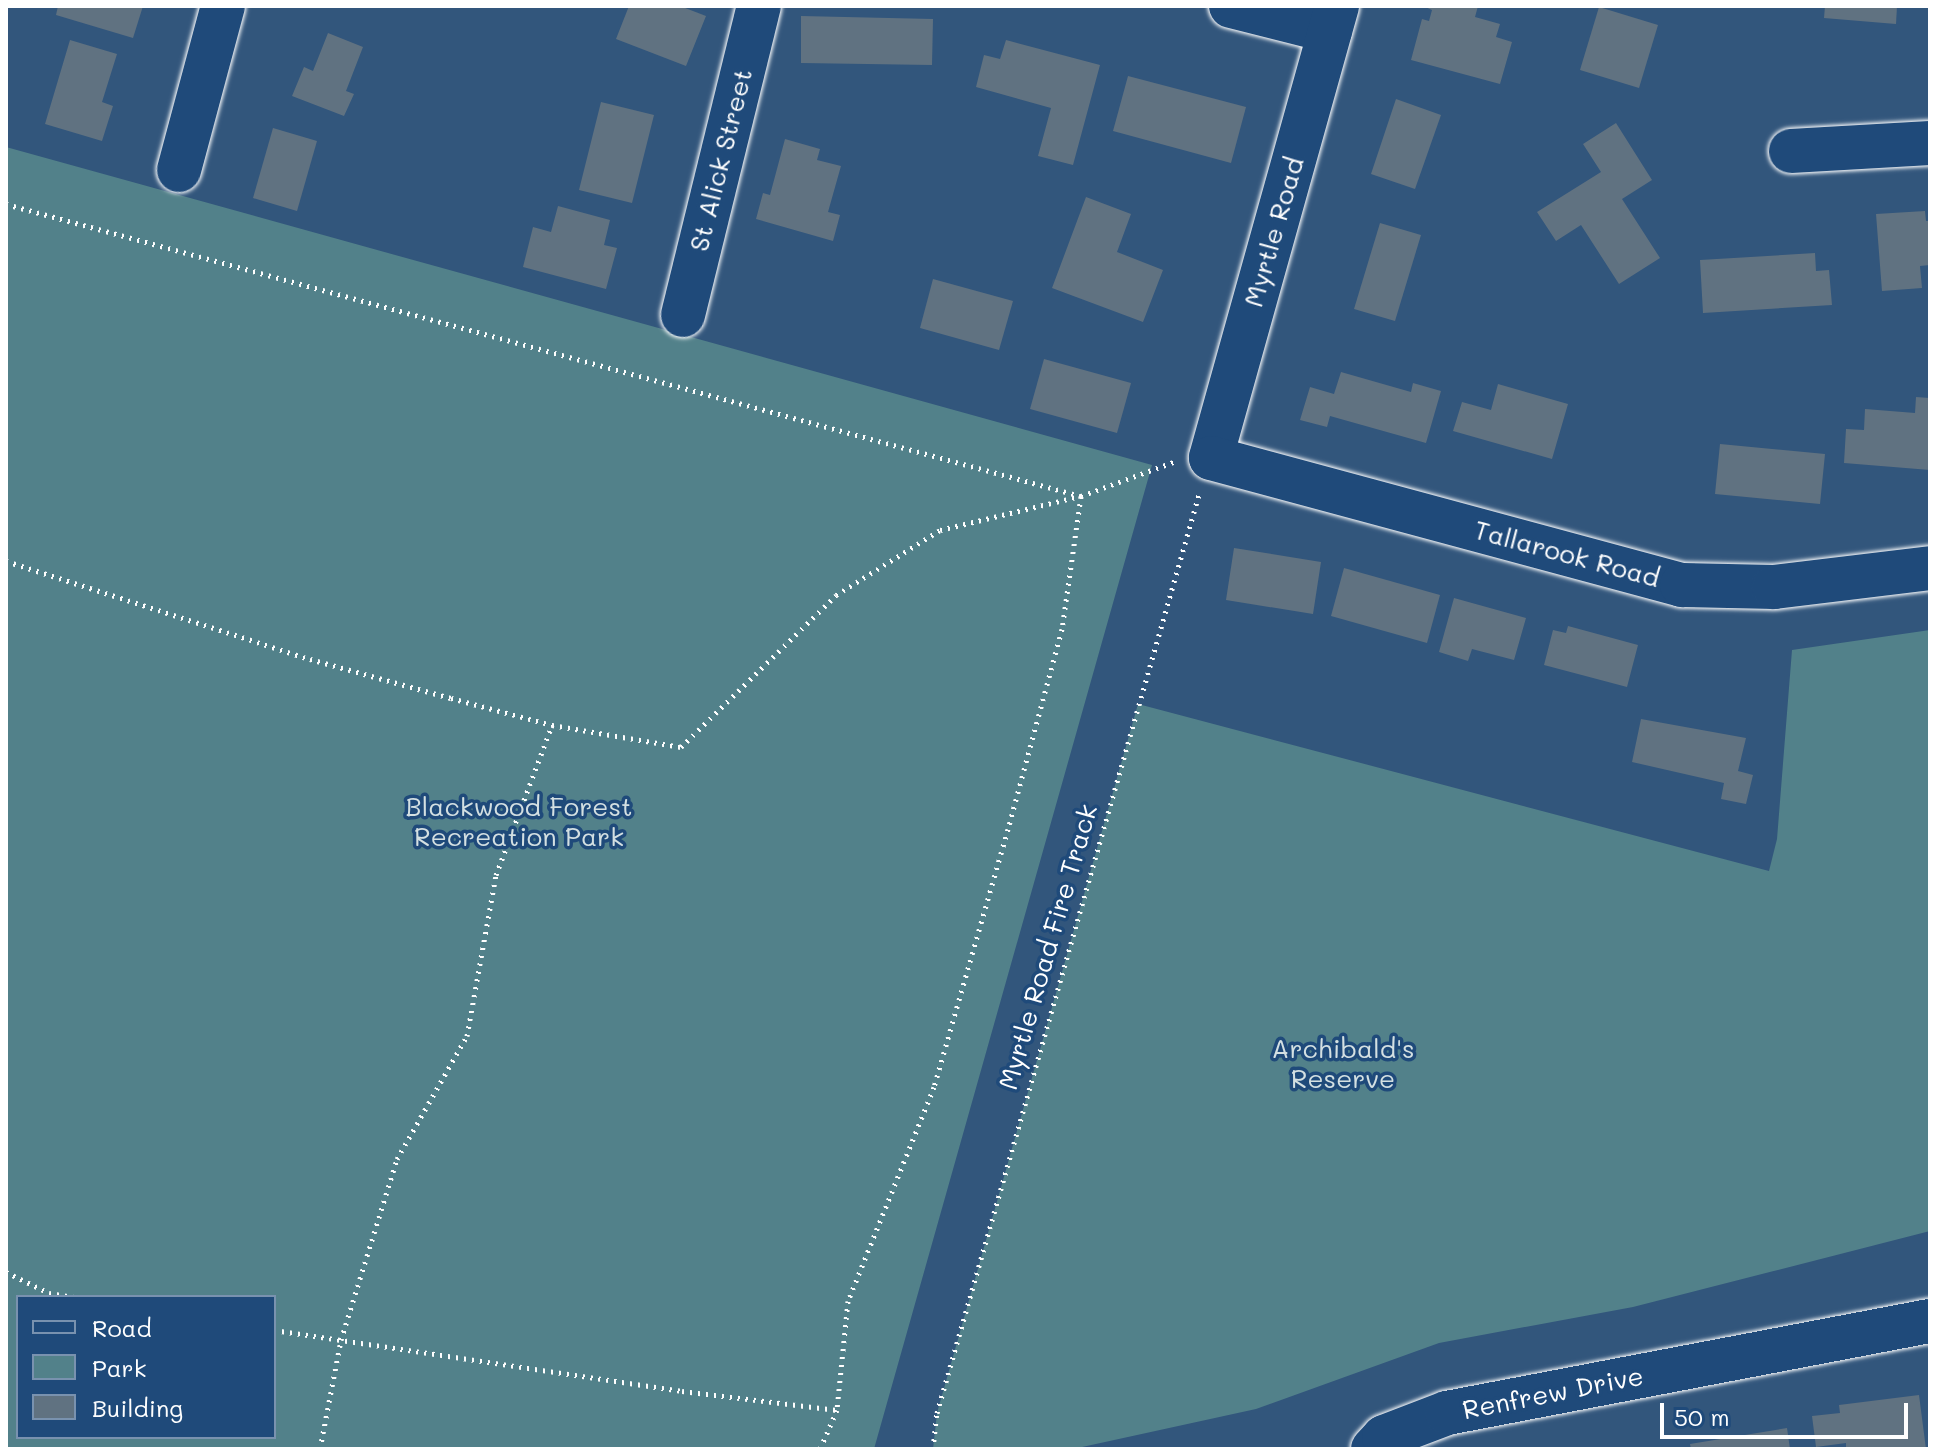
<!DOCTYPE html>
<html>
<head>
<meta charset="utf-8">
<style>
	body { margin:0 }
	#map { position:relative; width:1936px; height:1455px; overflow:hidden; background:#32567c; font-family:Mali,sans-serif }
	div>[style] { position:absolute }
	.green>* { inset:0; background:#52818a }
	.building>* { inset:0; background:#607281 }
	.path>* { height:5px; margin-top:-2.5px; transform-origin:0; background:repeating-linear-gradient(90deg,#fff 0 2px,transparent 0 8px) }
	.roads { filter:drop-shadow(0 0 2px #fff) drop-shadow(0 0 2px #fff) }
	.minor>* { height:44px; margin:-22px; padding:0 22px; transform-origin:22px; border-radius:22px; background:#1f4a7a }
	span { translate:-50% -50%; white-space:nowrap; text-align:center; line-height:1.15; -webkit-text-stroke:7px #1f4a7a; paint-order:stroke }
	.street-label { font-size:26px; color:#fff }
	.park-label { font-size:26px; color:#d4e0e2 }
	.frame { position:absolute; inset:0; border:8px solid #fff; pointer-events:none }
	.legend { position:absolute; left:16px; top:1295px; width:260px; height:144px; box-sizing:border-box; background:#1f4a7a; border:2px solid #7992af; margin:0; padding:10px 14px; list-style:none; font-size:24px; color:#fff }
	.legend li { display:flex; align-items:center; gap:16px; height:40px }
	.legend b { width:40px; border:2px solid #7992af }
	.scale { position:absolute; left:1660px; top:1403px; width:248px; height:36px; box-sizing:border-box; border:4px solid #fff; border-top:0; padding-left:10px; font-size:24px; line-height:28px; white-space:nowrap; color:#fff; -webkit-text-stroke:6px #1f4a7a; paint-order:stroke }
</style>
</head>
<body>
<div id="map">
	<div class="green">
		<div style="clip-path:polygon(evenodd,6px 147px,1152px 465px,874px 1449px,6px 1449px,6px 147px,18px 1297px,274px 1297px,274px 1437px,18px 1437px,18px 1297px)"></div>
		<div style="clip-path:polygon(1930px 630px,1930px 1231px,1633px 1307px,1439px 1343px,1256px 1409px,1073px 1449px,933px 1449px,937px 1413px,1138px 704px,1769px 871px,1777px 839px,1792px 650px)"></div>
	</div>
	<div class="building">
		<div style="clip-path:polygon(58px 6px,143px 6px,133px 38px,56px 15px)"></div>
		<div style="clip-path:polygon(629px 6px,680px 6px,706px 16px,686px 66px,616px 39px)"></div>
		<div style="clip-path:polygon(1423px 6px,1478px 6px,1475px 17px,1500px 24px,1496px 37px,1512px 42px,1500px 84px,1411px 60px,1422px 19px,1429px 21px,1432px 10px)"></div>
		<div style="clip-path:polygon(1825px 6px,1897px 6px,1896px 24px,1824px 18px)"></div>
		<div style="clip-path:polygon(1599px 7px,1658px 25px,1639px 88px,1580px 70px)"></div>
		<div style="clip-path:polygon(801px 16px,933px 19px,932px 65px,801px 63px)"></div>
		<div style="clip-path:polygon(328px 33px,363px 47px,346px 91px,354px 94px,344px 116px,292px 96px,304px 67px,313px 71px)"></div>
		<div style="clip-path:polygon(70px 40px,117px 54px,102px 102px,113px 106px,102px 141px,45px 124px)"></div>
		<div style="clip-path:polygon(1006px 40px,1100px 65px,1073px 165px,1038px 156px,1051px 108px,976px 87px,984px 55px,1000px 59px)"></div>
		<div style="clip-path:polygon(1128px 76px,1246px 107px,1231px 163px,1113px 131px)"></div>
		<div style="clip-path:polygon(1396px 99px,1441px 115px,1415px 189px,1371px 174px)"></div>
		<div style="clip-path:polygon(601px 102px,654px 115px,632px 203px,579px 190px)"></div>
		<div style="clip-path:polygon(1616px 123px,1652px 180px,1622px 199px,1660px 258px,1619px 284px,1581px 225px,1556px 241px,1537px 212px,1601px 172px,1583px 144px)"></div>
		<div style="clip-path:polygon(273px 128px,317px 141px,297px 211px,253px 198px)"></div>
		<div style="clip-path:polygon(785px 139px,820px 149px,817px 160px,841px 166px,828px 212px,840px 215px,833px 241px,756px 219px,763px 193px,770px 195px)"></div>
		<div style="clip-path:polygon(1086px 197px,1131px 214px,1117px 252px,1163px 270px,1143px 322px,1052px 288px)"></div>
		<div style="clip-path:polygon(558px 206px,610px 220px,604px 245px,617px 248px,606px 289px,523px 267px,533px 227px,551px 232px)"></div>
		<div style="clip-path:polygon(1925px 211px,1926px 221px,1930px 221px,1930px 265px,1920px 266px,1922px 288px,1882px 291px,1876px 214px)"></div>
		<div style="clip-path:polygon(1380px 223px,1421px 235px,1395px 321px,1354px 309px)"></div>
		<div style="clip-path:polygon(1815px 253px,1816px 271px,1829px 270px,1832px 305px,1703px 313px,1700px 260px)"></div>
		<div style="clip-path:polygon(933px 279px,1013px 301px,999px 350px,920px 328px)"></div>
		<div style="clip-path:polygon(1044px 359px,1131px 383px,1117px 433px,1030px 409px)"></div>
		<div style="clip-path:polygon(1341px 372px,1411px 392px,1413px 383px,1441px 391px,1426px 443px,1330px 416px,1327px 427px,1300px 420px,1310px 387px,1334px 394px)"></div>
		<div style="clip-path:polygon(1498px 384px,1568px 404px,1552px 459px,1453px 431px,1462px 402px,1491px 410px)"></div>
		<div style="clip-path:polygon(1916px 397px,1930px 398px,1930px 470px,1844px 463px,1846px 429px,1864px 430px,1865px 409px,1915px 413px)"></div>
		<div style="clip-path:polygon(1720px 444px,1825px 454px,1820px 504px,1715px 494px)"></div>
		<div style="clip-path:polygon(1234px 548px,1321px 562px,1313px 614px,1226px 600px)"></div>
		<div style="clip-path:polygon(1344px 568px,1440px 595px,1427px 643px,1331px 616px)"></div>
		<div style="clip-path:polygon(1454px 598px,1526px 618px,1514px 660px,1472px 649px,1468px 661px,1439px 652px)"></div>
		<div style="clip-path:polygon(1568px 626px,1638px 645px,1627px 687px,1544px 665px,1553px 630px,1566px 633px)"></div>
		<div style="clip-path:polygon(1641px 719px,1746px 738px,1738px 771px,1753px 775px,1746px 804px,1721px 799px,1724px 783px,1632px 762px)"></div>
		<div style="clip-path:polygon(1919px 1395px,1926px 1449px,1846px 1449px,1846px 1443px,1816px 1447px,1812px 1416px,1840px 1413px,1839px 1405px)"></div>
		<div style="clip-path:polygon(1787px 1428px,1790px 1449px,1691px 1449px,1690px 1444px)"></div>
	</div>
	<div class="path">
		<div style="left:6px;top:204px;width:1114px;rotate:15.2deg"></div>
		<div style="left:1081px;top:496px;width:134px;rotate:98.1deg"></div>
		<div style="left:1062px;top:629px;width:207px;rotate:105.1deg"></div>
		<div style="left:1008px;top:829px;width:268px;rotate:106deg"></div>
		<div style="left:934px;top:1087px;width:231px;rotate:111.9deg"></div>
		<div style="left:848px;top:1301px;width:110px;rotate:95.8deg"></div>
		<div style="left:837px;top:1410px;width:43px;rotate:113.6deg"></div>
		<div style="left:6px;top:561px;width:319px;rotate:17.9deg"></div>
		<div style="left:310px;top:659px;width:146px;rotate:15.5deg"></div>
		<div style="left:451px;top:698px;width:105px;rotate:15deg"></div>
		<div style="left:552px;top:725px;width:131px;rotate:9.7deg"></div>
		<div style="left:681px;top:747px;width:217px;rotate:-44.4deg"></div>
		<div style="left:836px;top:595px;width:123px;rotate:-32deg"></div>
		<div style="left:940px;top:530px;width:145px;rotate:-13.6deg"></div>
		<div style="left:1081px;top:496px;width:101px;rotate:-20.2deg"></div>
		<div style="left:6px;top:1272px;width:48px;rotate:26deg"></div>
		<div style="left:49px;top:1293px;width:25px;rotate:9deg"></div>
		<div style="left:274px;top:1330px;width:413px;rotate:8.5deg"></div>
		<div style="left:682px;top:1391px;width:156px;rotate:7deg"></div>
		<div style="left:320px;top:1449px;width:111px;rotate:-79.1deg"></div>
		<div style="left:341px;top:1340px;width:189px;rotate:-72.8deg"></div>
		<div style="left:397px;top:1159px;width:142px;rotate:-60.4deg"></div>
		<div style="left:467px;top:1036px;width:164px;rotate:-79.8deg"></div>
		<div style="left:496px;top:875px;width:160px;rotate:-69.5deg"></div>
		<div style="left:933px;top:1449px;width:36px;rotate:-84deg"></div>
		<div style="left:937px;top:1413px;width:959px;rotate:-74.08deg"></div>
	</div>
	<div class="roads">
		<div class="minor">
			<div style="left:1231px;top:6px;width:102px;rotate:14.2deg"></div>
			<div style="left:1337px;top:6px;width:469px;rotate:105.6deg"></div>
			<div style="left:1211px;top:458px;width:488px;rotate:15.1deg"></div>
			<div style="left:1682px;top:585px;width:92px;rotate:1.2deg"></div>
			<div style="left:1774px;top:587px;width:157px;rotate:-6.9deg"></div>
			<div style="left:1791px;top:151px;width:139px;rotate:-3.3deg"></div>
			<div style="left:179px;top:170px;width:170px;rotate:-75deg"></div>
			<div style="left:683px;top:315px;width:318px;rotate:-76.2deg"></div>
			<div style="left:1373px;top:1449px;width:16px;rotate:-47deg"></div>
			<div style="left:1384px;top:1437px;width:67px;rotate:-20.9deg"></div>
			<div style="left:1447px;top:1413px;width:492px;rotate:-10.8deg"></div>
		</div>
	</div>
	<div class="street-label">
		<span style="left:721px;top:160px;rotate:-76deg">St Alick Street</span>
		<span style="left:1274px;top:232px;rotate:-74deg">Myrtle Road</span>
		<span style="left:1567px;top:554px;rotate:15deg">Tallarook Road</span>
		<span style="left:1048px;top:947px;rotate:-74deg">Myrtle Road Fire Track</span>
		<span style="left:1553px;top:1393px;rotate:-11deg">Renfrew Drive</span>
	</div>
	<div class="park-label">
		<span style="left:519px;top:822px">Blackwood Forest<br>Recreation Park</span>
		<span style="left:1343px;top:1064px">Archibald's<br>Reserve</span>
	</div>
	<div class="frame"></div>
	<ul class="legend">
	<li><b style="height:10px;background:#1f4a7a"></b>Road</li>
	<li><b style="height:22px;background:#52818a"></b>Park</li>
	<li><b style="height:22px;background:#607281"></b>Building</li>
	</ul>
	<div class="scale">50 m</div>
</div>
</body>
</html>
